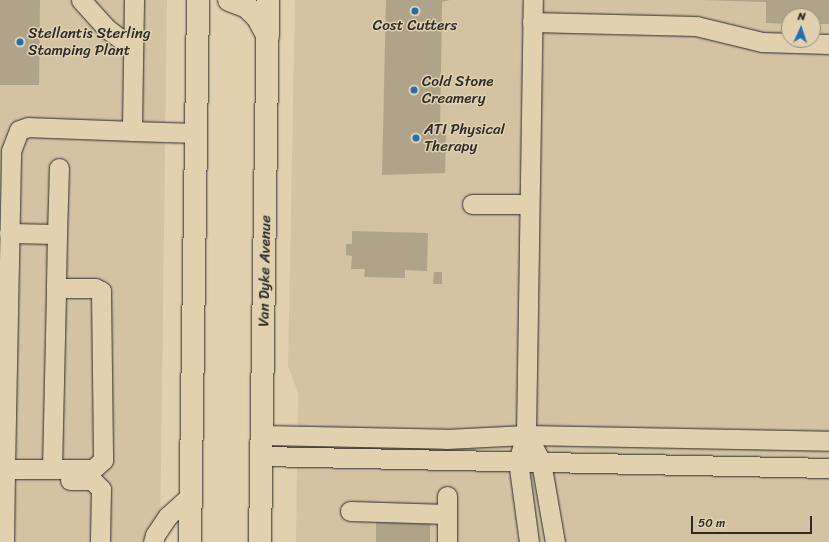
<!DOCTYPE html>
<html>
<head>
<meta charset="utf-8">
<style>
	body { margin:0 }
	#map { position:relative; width:829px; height:542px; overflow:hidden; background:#e2d1ae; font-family:Sriracha,sans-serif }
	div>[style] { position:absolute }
	.built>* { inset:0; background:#d3c3a3 }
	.building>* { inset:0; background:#afa38a }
	.roads { filter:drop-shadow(0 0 1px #2b2b2b) drop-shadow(0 0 1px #2b2b2b) }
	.minor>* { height:19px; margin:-9.5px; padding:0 9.5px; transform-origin:9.5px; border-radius:9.5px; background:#e2d1ae }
	.major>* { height:22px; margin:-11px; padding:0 11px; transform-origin:11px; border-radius:11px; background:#e2d1ae }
	.dots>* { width:11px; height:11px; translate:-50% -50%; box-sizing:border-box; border:2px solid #e2d1ae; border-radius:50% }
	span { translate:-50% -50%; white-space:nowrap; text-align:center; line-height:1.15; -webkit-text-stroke:3px #e2d1ae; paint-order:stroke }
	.poi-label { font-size:15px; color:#2b2b2b }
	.left { translate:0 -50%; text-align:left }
	.street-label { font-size:15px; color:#2b2b2b }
	.north { position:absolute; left:781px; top:8px; width:40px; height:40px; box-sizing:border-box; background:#e2d1ae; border:1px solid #998f7a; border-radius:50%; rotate:3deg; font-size:11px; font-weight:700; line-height:16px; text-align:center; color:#2b2b2b }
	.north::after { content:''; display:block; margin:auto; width:14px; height:18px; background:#1f6fb2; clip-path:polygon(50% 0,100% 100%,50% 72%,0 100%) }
	.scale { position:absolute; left:691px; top:516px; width:121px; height:18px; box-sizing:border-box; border:2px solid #2b2b2b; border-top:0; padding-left:5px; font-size:12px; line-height:14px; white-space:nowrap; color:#2b2b2b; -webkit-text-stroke:3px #e2d1ae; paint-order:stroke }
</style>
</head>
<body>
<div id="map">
	<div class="built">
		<div style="clip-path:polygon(0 0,167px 0,160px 542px,0 542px)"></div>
		<div style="clip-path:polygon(evenodd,295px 0,829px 0,829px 542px,296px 542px,298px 392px,288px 366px,295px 0,789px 16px,813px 16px,813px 40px,789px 40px,789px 16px)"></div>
	</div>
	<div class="building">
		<div style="clip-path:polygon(0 0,40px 0,39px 85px,0 85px)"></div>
		<div style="clip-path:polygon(386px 0,450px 0,442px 2px,440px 132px,446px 132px,445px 173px,382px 175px)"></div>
		<div style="clip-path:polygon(703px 0,829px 0,829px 24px,813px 24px,813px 16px,789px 16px,789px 24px,766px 23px,766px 2px)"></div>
		<div style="clip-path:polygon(352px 231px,428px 233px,427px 271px,405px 270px,405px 278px,364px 277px,365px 269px,351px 269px,352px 256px,346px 255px,346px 244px,352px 244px)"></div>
		<div style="clip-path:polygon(434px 272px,442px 272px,442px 284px,433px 284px)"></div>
		<div style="clip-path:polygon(376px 521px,430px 521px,430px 542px,376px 542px)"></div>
	</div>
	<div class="roads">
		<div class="minor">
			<div style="left:81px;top:0;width:38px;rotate:48deg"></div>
			<div style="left:106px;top:28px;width:34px;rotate:37deg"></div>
			<div style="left:134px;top:0;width:131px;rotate:90.9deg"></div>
			<div style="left:132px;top:131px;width:64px;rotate:1.8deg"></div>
			<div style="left:532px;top:22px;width:164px;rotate:1.4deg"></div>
			<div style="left:696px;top:26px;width:68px;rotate:13.6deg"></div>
			<div style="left:762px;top:42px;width:67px;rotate:1.7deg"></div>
			<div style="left:472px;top:204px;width:56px"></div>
			<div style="left:9px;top:233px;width:48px;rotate:1.2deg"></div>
			<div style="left:57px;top:234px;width:54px;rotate:91.1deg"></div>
			<div style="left:56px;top:288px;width:39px"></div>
			<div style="left:95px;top:288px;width:7px;rotate:27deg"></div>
			<div style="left:101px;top:291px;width:169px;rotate:89.3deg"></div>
			<div style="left:103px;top:460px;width:13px;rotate:138deg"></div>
			<div style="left:93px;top:469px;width:88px;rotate:180deg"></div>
			<div style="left:5px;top:469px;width:318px;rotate:-88.9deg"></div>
			<div style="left:11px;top:151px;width:22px;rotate:-69deg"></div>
			<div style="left:19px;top:130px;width:9px;rotate:-18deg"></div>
			<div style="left:28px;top:127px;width:104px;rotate:2.2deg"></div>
			<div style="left:57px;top:234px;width:66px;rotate:-88.3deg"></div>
			<div style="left:262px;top:435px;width:184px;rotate:1.2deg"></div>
			<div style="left:446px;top:439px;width:80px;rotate:-2.9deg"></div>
			<div style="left:526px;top:435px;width:303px;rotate:1.1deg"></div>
			<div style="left:535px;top:450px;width:13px;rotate:63deg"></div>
			<div style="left:541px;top:462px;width:81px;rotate:80.1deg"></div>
			<div style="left:262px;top:456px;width:567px;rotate:1.21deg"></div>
			<div style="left:52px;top:469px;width:181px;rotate:-88.7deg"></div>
			<div style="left:70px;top:480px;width:22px"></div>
			<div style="left:92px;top:480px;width:13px;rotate:45deg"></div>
			<div style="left:101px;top:489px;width:53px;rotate:91.1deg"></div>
			<div style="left:350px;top:511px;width:97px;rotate:1.8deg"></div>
			<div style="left:4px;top:542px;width:73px;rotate:-89.2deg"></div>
			<div style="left:153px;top:542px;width:7px;rotate:-74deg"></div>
			<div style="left:155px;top:535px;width:23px;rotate:-56deg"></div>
			<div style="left:168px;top:516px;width:31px;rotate:-42deg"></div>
			<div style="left:447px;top:542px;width:46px;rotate:-90deg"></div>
			<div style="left:529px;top:542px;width:82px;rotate:-97.7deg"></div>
			<div style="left:518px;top:461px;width:27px;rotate:-73deg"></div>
			<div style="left:526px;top:435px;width:435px;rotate:-89.1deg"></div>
		</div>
		<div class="major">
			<div style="left:229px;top:0;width:19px;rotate:21deg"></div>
			<div style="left:247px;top:7px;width:16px;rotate:45deg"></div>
			<div style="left:258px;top:18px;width:21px;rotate:62deg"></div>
			<div style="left:190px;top:542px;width:542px;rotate:-89.15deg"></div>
			<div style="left:260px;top:542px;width:542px;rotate:-89.15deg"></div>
		</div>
	</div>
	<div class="dots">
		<div style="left:415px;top:11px;background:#1f6fb2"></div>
		<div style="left:20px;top:42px;background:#1f6fb2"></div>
		<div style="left:414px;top:90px;background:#1f6fb2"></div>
		<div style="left:416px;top:138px;background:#1f6fb2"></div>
	</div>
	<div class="poi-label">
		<span style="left:415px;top:26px">Cost Cutters</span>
		<span class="left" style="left:28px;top:42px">Stellantis Sterling<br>Stamping Plant</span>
		<span class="left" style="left:422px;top:90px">Cold Stone<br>Creamery</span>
		<span class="left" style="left:424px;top:138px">ATI Physical<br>Therapy</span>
	</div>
	<div class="street-label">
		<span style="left:265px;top:271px;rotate:-89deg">Van Dyke Avenue</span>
	</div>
	<div class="north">N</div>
	<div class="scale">50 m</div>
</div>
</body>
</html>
